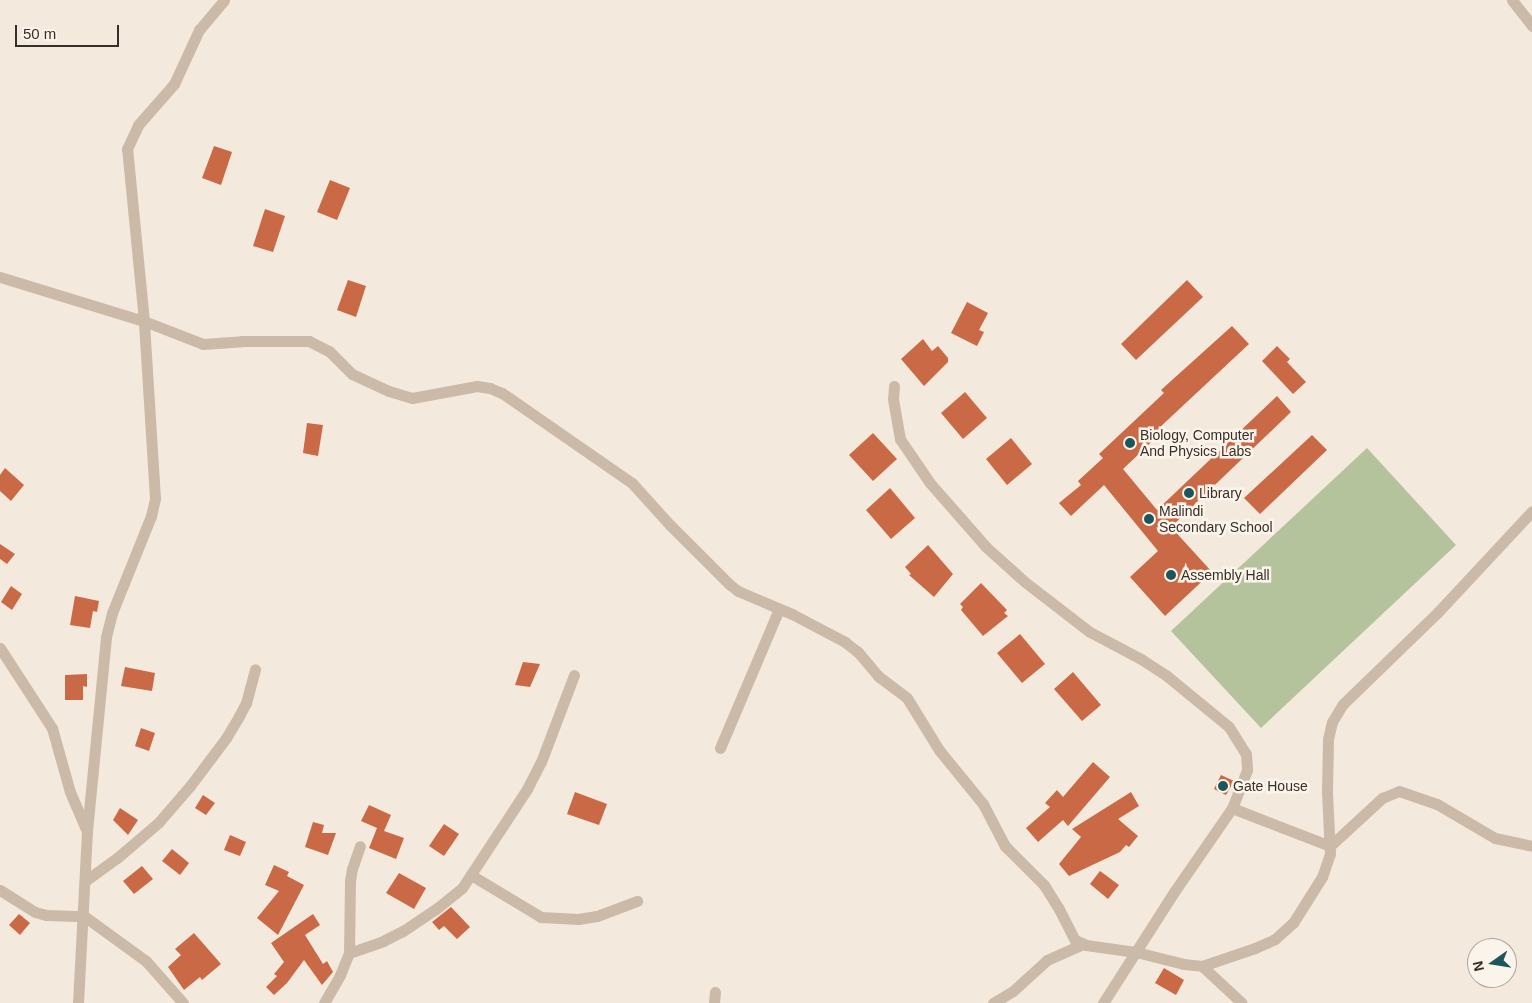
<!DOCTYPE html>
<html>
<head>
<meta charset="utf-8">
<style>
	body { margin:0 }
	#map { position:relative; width:1532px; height:1003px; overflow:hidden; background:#f3eadd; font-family:Helvetica,sans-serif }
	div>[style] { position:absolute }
	.green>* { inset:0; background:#b5c39c }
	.building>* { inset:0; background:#ca6945 }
	.minor>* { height:11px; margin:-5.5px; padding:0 5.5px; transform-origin:5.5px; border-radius:5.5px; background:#ccbaa9 }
	.dots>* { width:14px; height:14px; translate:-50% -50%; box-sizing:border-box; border:2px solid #fbf4ea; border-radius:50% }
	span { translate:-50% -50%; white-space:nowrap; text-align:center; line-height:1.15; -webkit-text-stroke:5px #fbf4ea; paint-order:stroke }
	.poi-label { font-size:14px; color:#392e29 }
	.left { translate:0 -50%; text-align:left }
	.north { position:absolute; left:1467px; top:938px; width:50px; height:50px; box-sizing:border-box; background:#fbf4ea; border:1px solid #ada59d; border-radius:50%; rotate:257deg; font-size:14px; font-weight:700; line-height:20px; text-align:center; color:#392e29 }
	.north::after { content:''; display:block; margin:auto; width:18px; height:22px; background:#1c565c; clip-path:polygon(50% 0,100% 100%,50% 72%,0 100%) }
	.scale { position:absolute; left:15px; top:25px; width:104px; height:22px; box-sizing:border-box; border:2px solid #392e29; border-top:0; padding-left:6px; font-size:15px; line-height:18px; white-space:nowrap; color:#392e29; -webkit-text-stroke:4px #fbf4ea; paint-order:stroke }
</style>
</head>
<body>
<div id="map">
	<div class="green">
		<div style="clip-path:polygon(1367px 448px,1456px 545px,1261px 728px,1171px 631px)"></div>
	</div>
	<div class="building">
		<div style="clip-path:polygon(214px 146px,232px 152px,221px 185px,202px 178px)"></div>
		<div style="clip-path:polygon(330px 180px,350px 188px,337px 220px,317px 212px)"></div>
		<div style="clip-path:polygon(265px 209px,285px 216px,273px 252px,253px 246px)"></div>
		<div style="clip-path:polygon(348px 280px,366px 286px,356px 317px,337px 310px)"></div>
		<div style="clip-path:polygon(1187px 280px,1203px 297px,1136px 360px,1121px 344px)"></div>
		<div style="clip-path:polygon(967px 302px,988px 313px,979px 330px,984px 332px,977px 346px,951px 333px)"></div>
		<div style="clip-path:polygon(1232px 326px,1249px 344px,1158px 429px,1161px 433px,1123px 469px,1157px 510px,1277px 396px,1291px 412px,1171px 527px,1212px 572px,1165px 616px,1130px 577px,1158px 551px,1104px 485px,1071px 516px,1059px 503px,1081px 485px,1078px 481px,1103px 458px,1099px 454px,1164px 393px,1161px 390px)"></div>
		<div style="clip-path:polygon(923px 339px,932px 351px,938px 346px,948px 358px,948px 362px,924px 386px,901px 359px)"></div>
		<div style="clip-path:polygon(1277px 346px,1290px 359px,1287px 362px,1306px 382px,1293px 394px,1262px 361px)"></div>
		<div style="clip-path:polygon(965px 392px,987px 418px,963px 439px,941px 413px)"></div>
		<div style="clip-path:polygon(307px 423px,323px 425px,318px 456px,303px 453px)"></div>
		<div style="clip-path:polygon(873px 433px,897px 459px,873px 481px,849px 455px)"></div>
		<div style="clip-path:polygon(1312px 435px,1327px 450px,1260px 514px,1244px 498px)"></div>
		<div style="clip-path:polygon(1011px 438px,1032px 464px,1007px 485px,986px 459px)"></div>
		<div style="clip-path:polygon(5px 468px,24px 485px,11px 501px,0 491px,0 475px)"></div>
		<div style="clip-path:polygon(890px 488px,915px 518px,891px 539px,866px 510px)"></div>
		<div style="clip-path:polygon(0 544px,15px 554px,7px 564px,0 559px)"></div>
		<div style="clip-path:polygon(928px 545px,953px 574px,934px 597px,909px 575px,911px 574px,905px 567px)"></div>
		<div style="clip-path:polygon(981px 583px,1007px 610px,1004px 613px,1008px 616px,983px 636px,961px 610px,963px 607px,960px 604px)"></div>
		<div style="clip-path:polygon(11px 586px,22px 594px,12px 610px,1px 602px)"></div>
		<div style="clip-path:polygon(75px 596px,99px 601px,97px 612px,93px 611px,90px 628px,70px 625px)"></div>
		<div style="clip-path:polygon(1020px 634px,1045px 664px,1022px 683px,997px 653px)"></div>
		<div style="clip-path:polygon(523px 662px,540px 664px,530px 687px,515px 685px)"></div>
		<div style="clip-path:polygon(125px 667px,155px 673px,152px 691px,121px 686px)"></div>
		<div style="clip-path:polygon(1073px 672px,1101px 705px,1082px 721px,1054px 689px)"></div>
		<div style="clip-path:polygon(87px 674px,87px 687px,83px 686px,83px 700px,65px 700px,65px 675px)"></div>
		<div style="clip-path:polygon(141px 728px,155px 733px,149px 751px,135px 746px)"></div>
		<div style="clip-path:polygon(1093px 762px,1110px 777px,1068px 826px,1063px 820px,1038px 842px,1026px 828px,1050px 807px,1045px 803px,1057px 790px,1063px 797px)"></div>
		<div style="clip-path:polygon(1221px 775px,1234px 781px,1226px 795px,1214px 789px)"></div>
		<div style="clip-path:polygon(575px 792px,607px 804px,599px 825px,567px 814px)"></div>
		<div style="clip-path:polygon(1131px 792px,1139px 806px,1118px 819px,1138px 836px,1129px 847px,1126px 845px,1120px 852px,1069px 876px,1059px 864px,1081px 837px,1072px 829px)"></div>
		<div style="clip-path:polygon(203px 795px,215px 803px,206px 815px,195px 808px)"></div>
		<div style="clip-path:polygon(369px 805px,391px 815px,384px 831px,404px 838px,396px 859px,369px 848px,377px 828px,361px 821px)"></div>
		<div style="clip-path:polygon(120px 808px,138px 820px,128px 835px,113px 820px)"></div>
		<div style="clip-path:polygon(313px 822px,324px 825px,322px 833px,336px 833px,328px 855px,305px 847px)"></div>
		<div style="clip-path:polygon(444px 824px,459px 834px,444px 856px,429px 846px)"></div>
		<div style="clip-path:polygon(230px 835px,246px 842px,240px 856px,224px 850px)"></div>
		<div style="clip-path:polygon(172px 849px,189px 863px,180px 875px,162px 861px)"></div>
		<div style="clip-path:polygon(274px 865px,289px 872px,287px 876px,304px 885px,278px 935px,257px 918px,279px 891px,265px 885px)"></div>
		<div style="clip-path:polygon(142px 866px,153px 879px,134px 894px,123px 881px)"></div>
		<div style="clip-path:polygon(1100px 871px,1119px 885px,1108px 899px,1090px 884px)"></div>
		<div style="clip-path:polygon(399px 873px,426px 888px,414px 909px,386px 893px)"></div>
		<div style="clip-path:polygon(451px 907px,470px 927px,457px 939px,444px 926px,439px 930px,432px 922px)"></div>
		<div style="clip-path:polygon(19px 914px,30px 923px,20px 935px,9px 925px)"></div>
		<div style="clip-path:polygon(313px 914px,320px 925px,305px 935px,323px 964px,327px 961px,333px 972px,322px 985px,304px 960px,287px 983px,274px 995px,266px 987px,277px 976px,274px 974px,284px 962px,271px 943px)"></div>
		<div style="clip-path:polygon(194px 933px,221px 964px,202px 980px,200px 977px,184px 990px,168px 967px,181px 955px,175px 949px)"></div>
		<div style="clip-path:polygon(1164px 968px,1184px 980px,1176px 995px,1155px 983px)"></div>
	</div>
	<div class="minor">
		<div style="left:1512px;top:0;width:33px;rotate:52deg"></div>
		<div style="left:0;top:277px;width:151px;rotate:17deg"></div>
		<div style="left:144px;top:321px;width:63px;rotate:21.3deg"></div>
		<div style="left:203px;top:344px;width:39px;rotate:-4deg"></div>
		<div style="left:242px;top:341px;width:67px"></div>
		<div style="left:309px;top:341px;width:22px;rotate:27deg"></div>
		<div style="left:329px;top:351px;width:33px;rotate:45deg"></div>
		<div style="left:352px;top:374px;width:41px;rotate:24.7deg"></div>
		<div style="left:389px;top:391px;width:24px;rotate:17deg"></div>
		<div style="left:412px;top:398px;width:66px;rotate:-10.5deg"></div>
		<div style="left:477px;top:386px;width:13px;rotate:9deg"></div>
		<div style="left:490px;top:388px;width:13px;rotate:23deg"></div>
		<div style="left:502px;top:393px;width:158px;rotate:34.7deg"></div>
		<div style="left:632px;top:483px;width:57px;rotate:47.9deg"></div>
		<div style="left:670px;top:525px;width:83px;rotate:45deg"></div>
		<div style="left:729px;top:584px;width:11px;rotate:38deg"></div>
		<div style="left:738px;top:591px;width:59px;rotate:23.1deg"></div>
		<div style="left:792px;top:614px;width:60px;rotate:27.8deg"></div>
		<div style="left:845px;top:642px;width:16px;rotate:38deg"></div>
		<div style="left:858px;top:652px;width:31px;rotate:50deg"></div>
		<div style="left:878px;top:676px;width:36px;rotate:37deg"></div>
		<div style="left:907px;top:698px;width:61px;rotate:58.4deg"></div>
		<div style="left:939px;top:750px;width:70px;rotate:50.8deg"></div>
		<div style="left:983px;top:804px;width:47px;rotate:62.4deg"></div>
		<div style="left:1005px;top:846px;width:55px;rotate:45deg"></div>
		<div style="left:1044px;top:885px;width:28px;rotate:58deg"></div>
		<div style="left:1059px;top:909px;width:35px;rotate:63deg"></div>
		<div style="left:1075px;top:940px;width:12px;rotate:24deg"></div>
		<div style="left:1086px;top:945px;width:50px;rotate:8deg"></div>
		<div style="left:1136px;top:952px;width:49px;rotate:14deg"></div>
		<div style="left:1184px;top:964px;width:18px;rotate:6deg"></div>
		<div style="left:1202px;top:966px;width:56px;rotate:-18.8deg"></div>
		<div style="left:1255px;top:948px;width:22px;rotate:-24deg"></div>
		<div style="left:1275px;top:939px;width:24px;rotate:-42deg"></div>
		<div style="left:1293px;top:923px;width:54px;rotate:-57.8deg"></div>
		<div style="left:1322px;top:877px;width:24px;rotate:-71deg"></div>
		<div style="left:1330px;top:854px;width:62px;rotate:-92.8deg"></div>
		<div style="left:1327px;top:792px;width:53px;rotate:-88.9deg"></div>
		<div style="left:1328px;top:739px;width:17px;rotate:-77deg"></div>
		<div style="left:1332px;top:722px;width:21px;rotate:-59deg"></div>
		<div style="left:1343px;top:704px;width:131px;rotate:-44.1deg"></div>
		<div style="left:1437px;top:613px;width:139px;rotate:-47deg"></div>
		<div style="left:894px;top:386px;width:13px;rotate:94deg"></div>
		<div style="left:893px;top:399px;width:41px;rotate:80.1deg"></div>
		<div style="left:900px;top:439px;width:53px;rotate:55.7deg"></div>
		<div style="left:930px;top:483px;width:85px;rotate:48.8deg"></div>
		<div style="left:986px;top:547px;width:52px;rotate:41.9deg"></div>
		<div style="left:1025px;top:582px;width:82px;rotate:37.6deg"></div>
		<div style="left:1090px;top:632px;width:58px;rotate:27.9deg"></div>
		<div style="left:1141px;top:659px;width:31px;rotate:33deg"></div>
		<div style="left:1167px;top:676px;width:80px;rotate:39.4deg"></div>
		<div style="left:1229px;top:727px;width:32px;rotate:58deg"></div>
		<div style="left:1246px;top:754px;width:16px;rotate:86deg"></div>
		<div style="left:1247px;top:770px;width:41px;rotate:111.5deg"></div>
		<div style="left:1232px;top:808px;width:102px;rotate:124.6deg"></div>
		<div style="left:1174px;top:892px;width:132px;rotate:122.6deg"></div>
		<div style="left:0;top:648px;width:95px;rotate:57deg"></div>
		<div style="left:52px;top:728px;width:66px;rotate:74.3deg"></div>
		<div style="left:70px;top:792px;width:40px;rotate:66.6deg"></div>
		<div style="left:720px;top:748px;width:151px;rotate:-67deg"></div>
		<div style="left:1232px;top:808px;width:105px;rotate:21.2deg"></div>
		<div style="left:1330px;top:846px;width:71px;rotate:-42.7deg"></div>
		<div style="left:1382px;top:798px;width:18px;rotate:-22deg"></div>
		<div style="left:1399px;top:791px;width:40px;rotate:18.9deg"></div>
		<div style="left:1437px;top:804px;width:67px;rotate:30.4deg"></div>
		<div style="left:1495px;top:838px;width:38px;rotate:12deg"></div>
		<div style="left:471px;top:875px;width:82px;rotate:31deg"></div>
		<div style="left:541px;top:917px;width:37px;rotate:3deg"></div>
		<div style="left:578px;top:919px;width:19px;rotate:-9deg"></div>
		<div style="left:597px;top:916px;width:43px;rotate:-20.6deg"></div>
		<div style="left:85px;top:881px;width:39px;rotate:-36deg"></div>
		<div style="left:117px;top:858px;width:54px;rotate:-40.5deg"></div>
		<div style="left:158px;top:823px;width:49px;rotate:-49.1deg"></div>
		<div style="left:190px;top:786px;width:60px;rotate:-53.1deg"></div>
		<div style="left:226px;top:738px;width:26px;rotate:-59deg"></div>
		<div style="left:239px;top:716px;width:15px;rotate:-62deg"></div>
		<div style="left:246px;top:703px;width:35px;rotate:-75deg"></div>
		<div style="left:0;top:890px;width:41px;rotate:32.2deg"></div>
		<div style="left:35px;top:912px;width:11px;rotate:15deg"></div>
		<div style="left:46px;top:915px;width:38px;rotate:2deg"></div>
		<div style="left:84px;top:916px;width:77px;rotate:36deg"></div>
		<div style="left:146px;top:961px;width:56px;rotate:48.6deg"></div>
		<div style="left:349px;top:953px;width:36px;rotate:-19deg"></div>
		<div style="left:383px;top:941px;width:22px;rotate:-27deg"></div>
		<div style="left:403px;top:931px;width:40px;rotate:-34deg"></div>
		<div style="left:436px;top:909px;width:33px;rotate:-39deg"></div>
		<div style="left:462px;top:888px;width:118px;rotate:-56.7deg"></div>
		<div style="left:527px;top:789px;width:30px;rotate:-63deg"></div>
		<div style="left:541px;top:762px;width:93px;rotate:-69.2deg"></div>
		<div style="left:1202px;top:966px;width:54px;rotate:42.8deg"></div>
		<div style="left:78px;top:1003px;width:172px;rotate:-87deg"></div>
		<div style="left:87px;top:831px;width:195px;rotate:-84.4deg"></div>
		<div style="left:106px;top:637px;width:25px;rotate:-76deg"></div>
		<div style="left:112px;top:613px;width:105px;rotate:-68.1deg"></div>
		<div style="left:151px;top:516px;width:18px;rotate:-77deg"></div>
		<div style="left:155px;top:498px;width:177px;rotate:-93.6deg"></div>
		<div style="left:144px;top:321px;width:173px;rotate:-95.6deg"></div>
		<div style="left:127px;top:149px;width:26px;rotate:-65deg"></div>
		<div style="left:138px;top:125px;width:55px;rotate:-48.7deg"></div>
		<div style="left:174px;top:84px;width:60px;rotate:-65.2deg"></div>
		<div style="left:199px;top:30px;width:39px;rotate:-50deg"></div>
		<div style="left:324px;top:1003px;width:32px;rotate:-60deg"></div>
		<div style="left:340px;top:975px;width:24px;rotate:-68deg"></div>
		<div style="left:349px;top:953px;width:72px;rotate:-89.2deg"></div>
		<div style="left:350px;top:881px;width:12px;rotate:-81deg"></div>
		<div style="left:352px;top:869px;width:24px;rotate:-71deg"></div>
		<div style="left:714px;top:1003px;width:11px;rotate:-85deg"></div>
		<div style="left:993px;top:1003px;width:23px;rotate:-31deg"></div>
		<div style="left:1013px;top:991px;width:46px;rotate:-42.4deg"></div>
		<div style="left:1047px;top:960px;width:39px;rotate:-24deg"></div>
	</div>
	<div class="dots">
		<div style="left:1130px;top:443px;background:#1c565c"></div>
		<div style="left:1189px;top:493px;background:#1c565c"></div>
		<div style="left:1149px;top:519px;background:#1c565c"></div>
		<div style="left:1171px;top:575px;background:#1c565c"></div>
		<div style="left:1223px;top:786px;background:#1c565c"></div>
	</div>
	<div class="poi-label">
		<span class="left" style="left:1140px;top:443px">Biology, Computer<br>And Physics Labs</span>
		<span class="left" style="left:1199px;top:493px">Library</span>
		<span class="left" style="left:1159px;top:519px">Malindi<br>Secondary School</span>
		<span class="left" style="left:1181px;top:575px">Assembly Hall</span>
		<span class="left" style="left:1233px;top:786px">Gate House</span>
	</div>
	<div class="north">N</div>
	<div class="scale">50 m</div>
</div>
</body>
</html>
